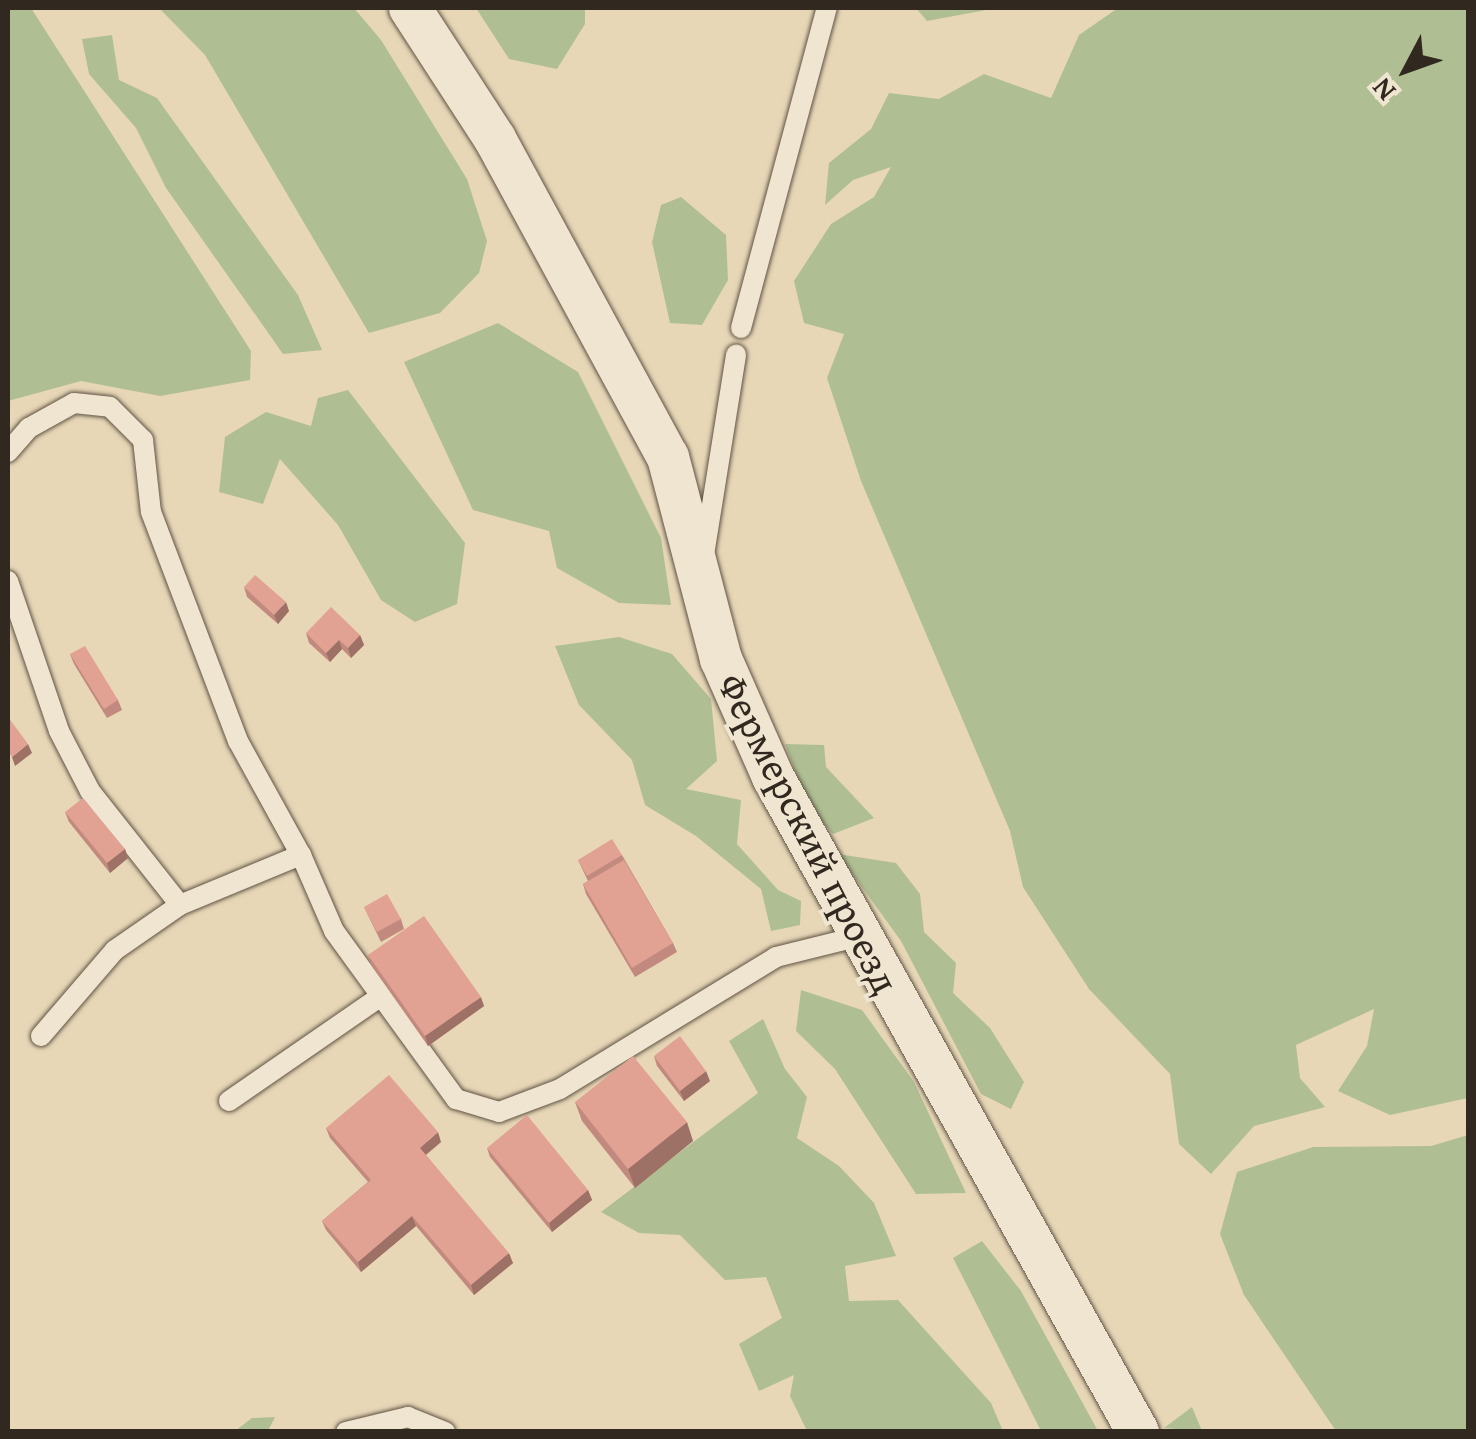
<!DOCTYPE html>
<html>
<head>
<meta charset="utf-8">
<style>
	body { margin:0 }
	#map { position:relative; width:1476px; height:1439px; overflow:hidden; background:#e8d7b7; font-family:"Gentium Book Plus",serif }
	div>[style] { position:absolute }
	.green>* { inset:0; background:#afbf93 }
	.roads { filter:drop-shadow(0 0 2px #5f5445) drop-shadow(0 0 2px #5f5445) }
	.lane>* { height:20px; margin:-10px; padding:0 10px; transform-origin:10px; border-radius:10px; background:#f0e5d0 }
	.street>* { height:42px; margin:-21px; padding:0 21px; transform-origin:21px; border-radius:21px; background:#f0e5d0 }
	.wall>* { inset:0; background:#c28a7e }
	.shaded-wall>* { inset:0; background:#9e7167 }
	.building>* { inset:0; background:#e1a193 }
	span { translate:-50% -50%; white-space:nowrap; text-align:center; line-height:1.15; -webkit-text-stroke:8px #f0e5d0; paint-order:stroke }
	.street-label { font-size:40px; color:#31281f }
	.frame { position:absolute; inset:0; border:10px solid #31281f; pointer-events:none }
	.north { position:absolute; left:1356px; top:20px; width:100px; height:100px; -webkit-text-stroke:8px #f0e5d0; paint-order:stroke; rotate:229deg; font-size:28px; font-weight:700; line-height:40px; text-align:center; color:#31281f }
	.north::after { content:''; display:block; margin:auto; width:35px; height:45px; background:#31281f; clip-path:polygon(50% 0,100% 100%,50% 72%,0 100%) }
</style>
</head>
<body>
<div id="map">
	<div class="green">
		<div style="clip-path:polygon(8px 8px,31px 8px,251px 351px,250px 380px,160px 396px,81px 381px,8px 401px)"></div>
		<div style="clip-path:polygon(159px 8px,354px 8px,381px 40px,467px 179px,487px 241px,479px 273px,440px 313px,369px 333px,205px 55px)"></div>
		<div style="clip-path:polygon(476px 8px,585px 8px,585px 24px,557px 69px,509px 59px)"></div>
		<div style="clip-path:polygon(916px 8px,997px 8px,927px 21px)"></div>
		<div style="clip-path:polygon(1118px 8px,1468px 8px,1468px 1098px,1390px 1115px,1338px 1091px,1367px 1046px,1374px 1009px,1296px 1045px,1300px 1078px,1325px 1107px,1254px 1126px,1211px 1174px,1179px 1144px,1170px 1074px,1089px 989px,1023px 887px,1010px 831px,861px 481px,827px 378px,844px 334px,804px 323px,794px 281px,831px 224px,874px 197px,891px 167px,853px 180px,825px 205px,829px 163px,871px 129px,889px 93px,939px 99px,984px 74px,1051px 98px,1079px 35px)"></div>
		<div style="clip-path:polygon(112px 35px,119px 80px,157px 98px,298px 295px,322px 350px,283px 354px,166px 188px,136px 128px,89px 74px,82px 39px)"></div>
		<div style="clip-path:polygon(681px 197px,726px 235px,728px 280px,702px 325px,670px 323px,652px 242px,661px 205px)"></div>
		<div style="clip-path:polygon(498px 323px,578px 372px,661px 538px,671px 605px,619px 603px,557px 568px,549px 531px,473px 510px,404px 362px)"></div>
		<div style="clip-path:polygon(348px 390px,465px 543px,457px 604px,415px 622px,381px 600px,338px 525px,280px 459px,263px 504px,219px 492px,225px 437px,266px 412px,311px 426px,318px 398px)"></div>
		<div style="clip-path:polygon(619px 637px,672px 654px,711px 699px,717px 761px,686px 789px,741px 800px,737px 844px,778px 890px,801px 901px,800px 925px,771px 931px,761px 889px,696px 836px,645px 805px,632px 760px,579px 705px,555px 646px)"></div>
		<div style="clip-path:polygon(785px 744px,824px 745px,826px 767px,874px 818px,833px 834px,809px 807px)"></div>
		<div style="clip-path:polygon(838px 854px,896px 863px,920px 894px,924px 932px,956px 963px,953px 993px,990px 1028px,1024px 1082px,1011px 1109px,981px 1094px,901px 941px)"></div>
		<div style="clip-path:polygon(801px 990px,862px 1010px,914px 1082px,966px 1193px,916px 1194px,835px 1069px,796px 1031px)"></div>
		<div style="clip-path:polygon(763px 1019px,785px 1069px,807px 1097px,797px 1138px,839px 1166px,874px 1203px,896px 1256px,845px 1266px,849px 1301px,898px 1300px,991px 1403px,1003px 1431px,807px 1431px,790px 1396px,794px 1375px,759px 1391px,739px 1344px,782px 1318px,766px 1277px,725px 1280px,680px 1235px,639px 1233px,601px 1212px,758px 1093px,729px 1041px)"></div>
		<div style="clip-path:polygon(1468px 1135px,1468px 1431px,1336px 1431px,1244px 1295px,1220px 1234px,1237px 1172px,1313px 1147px,1431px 1146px)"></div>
		<div style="clip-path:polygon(982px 1241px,1021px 1291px,1098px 1431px,1041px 1431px,953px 1258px)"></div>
		<div style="clip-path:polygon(1192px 1407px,1202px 1431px,1164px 1428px)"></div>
		<div style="clip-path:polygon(275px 1417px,268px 1431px,235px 1431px,252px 1418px)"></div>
	</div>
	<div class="roads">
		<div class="lane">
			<div style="left:741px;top:328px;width:331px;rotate:-75deg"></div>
			<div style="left:8px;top:452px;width:32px;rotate:-49deg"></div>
			<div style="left:29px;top:428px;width:51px;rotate:-29.1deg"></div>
			<div style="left:74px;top:403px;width:36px;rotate:6deg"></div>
			<div style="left:110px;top:407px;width:47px;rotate:45deg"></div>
			<div style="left:143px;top:440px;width:72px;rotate:83.7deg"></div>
			<div style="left:151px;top:512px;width:245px;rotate:69.2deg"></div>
			<div style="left:238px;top:741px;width:130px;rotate:61.1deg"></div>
			<div style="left:301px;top:855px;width:83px;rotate:66.5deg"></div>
			<div style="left:334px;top:931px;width:208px;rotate:54deg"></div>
			<div style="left:456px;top:1099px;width:45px;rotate:16.8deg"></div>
			<div style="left:499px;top:1112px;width:65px;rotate:-20.7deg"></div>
			<div style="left:560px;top:1089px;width:253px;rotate:-31.4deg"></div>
			<div style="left:776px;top:957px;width:83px;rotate:-13.9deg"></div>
			<div style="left:704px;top:555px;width:203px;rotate:-80.9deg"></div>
			<div style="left:8px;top:581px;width:158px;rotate:71.2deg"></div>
			<div style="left:59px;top:731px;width:68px;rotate:62.7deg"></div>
			<div style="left:90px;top:791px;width:145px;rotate:51.7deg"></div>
			<div style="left:41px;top:1036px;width:113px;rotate:-49.3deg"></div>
			<div style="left:115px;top:950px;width:79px;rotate:-34.7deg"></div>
			<div style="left:180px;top:905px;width:131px;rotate:-22.5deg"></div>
			<div style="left:229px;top:1101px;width:180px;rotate:-34.6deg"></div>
			<div style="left:346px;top:1432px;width:64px;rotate:-13.6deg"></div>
			<div style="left:408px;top:1417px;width:40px;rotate:22deg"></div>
		</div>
		<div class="street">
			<div style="left:410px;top:8px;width:156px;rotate:57deg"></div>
			<div style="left:495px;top:139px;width:362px;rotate:61.5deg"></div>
			<div style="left:668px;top:457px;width:209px;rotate:75.3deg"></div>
			<div style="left:721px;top:659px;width:129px;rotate:66.2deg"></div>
			<div style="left:773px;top:777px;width:750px;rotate:60.87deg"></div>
		</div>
	</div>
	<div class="wall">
		<div style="clip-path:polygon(244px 587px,289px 611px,278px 624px,247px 597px)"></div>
		<div style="clip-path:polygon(306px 633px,360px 635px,364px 645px,351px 658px,342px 649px,330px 662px,309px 643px)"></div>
		<div style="clip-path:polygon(70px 654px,118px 700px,122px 710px,107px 718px,74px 664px)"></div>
		<div style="clip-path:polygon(65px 812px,125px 849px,128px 858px,110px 873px,69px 822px)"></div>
		<div style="clip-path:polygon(622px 855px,673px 943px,677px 952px,635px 977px,586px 894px,583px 884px,588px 881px,578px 860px)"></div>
		<div style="clip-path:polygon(364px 907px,401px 919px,404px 929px,381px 942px)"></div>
		<div style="clip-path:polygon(368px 955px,484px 1006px,428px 1046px,371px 965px)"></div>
		<div style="clip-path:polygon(654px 1056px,710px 1081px,684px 1101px,657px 1066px)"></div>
		<div style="clip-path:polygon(575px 1102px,693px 1141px,635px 1188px,582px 1121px)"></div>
		<div style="clip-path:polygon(326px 1128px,441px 1142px,426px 1155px,513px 1263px,474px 1295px,416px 1226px,361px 1272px,326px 1230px,322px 1221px,368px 1182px,330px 1138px)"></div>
		<div style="clip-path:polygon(487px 1148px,588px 1190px,592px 1200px,552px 1232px,490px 1157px)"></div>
	</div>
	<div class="shaded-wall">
		<div style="clip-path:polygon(286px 602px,289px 611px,278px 624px,274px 615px)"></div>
		<div style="clip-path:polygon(360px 635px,364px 645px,351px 658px,348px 648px)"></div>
		<div style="clip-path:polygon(339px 640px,342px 649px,330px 662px,326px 653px)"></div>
		<div style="clip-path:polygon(28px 744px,32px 753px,15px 766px,12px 757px)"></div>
		<div style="clip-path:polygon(125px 849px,128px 858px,110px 873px,107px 863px)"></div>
		<div style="clip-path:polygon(481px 997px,484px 1006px,428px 1046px,425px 1036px)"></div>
		<div style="clip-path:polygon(706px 1071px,710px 1081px,684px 1101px,680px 1091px)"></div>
		<div style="clip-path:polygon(687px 1122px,693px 1141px,635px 1188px,628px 1169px)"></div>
		<div style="clip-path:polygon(438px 1132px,441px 1142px,423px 1157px,420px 1148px)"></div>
		<div style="clip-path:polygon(588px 1190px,592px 1200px,552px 1232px,549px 1223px)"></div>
		<div style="clip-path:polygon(412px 1216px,416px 1226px,361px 1272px,358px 1262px)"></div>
		<div style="clip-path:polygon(509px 1253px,513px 1263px,474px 1295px,471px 1285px)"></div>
	</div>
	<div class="building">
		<div style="clip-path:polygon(255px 575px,286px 602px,274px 615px,244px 587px)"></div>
		<div style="clip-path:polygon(331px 607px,360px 635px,348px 648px,339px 640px,326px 653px,306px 633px)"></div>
		<div style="clip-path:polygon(85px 646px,118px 700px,104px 709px,70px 654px)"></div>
		<div style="clip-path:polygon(8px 717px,28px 744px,12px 757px,8px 751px)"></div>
		<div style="clip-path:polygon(83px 798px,125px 849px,107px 863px,65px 812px)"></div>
		<div style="clip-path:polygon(612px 839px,622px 855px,587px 876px,578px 860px)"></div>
		<div style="clip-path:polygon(624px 860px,673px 943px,632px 968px,583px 884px)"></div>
		<div style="clip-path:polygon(387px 894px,401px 919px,377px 932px,364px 907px)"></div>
		<div style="clip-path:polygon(424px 916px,481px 997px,425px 1036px,368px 955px)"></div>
		<div style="clip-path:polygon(680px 1036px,706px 1071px,680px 1091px,654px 1056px)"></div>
		<div style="clip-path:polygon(633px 1056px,687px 1122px,628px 1169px,575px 1102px)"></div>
		<div style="clip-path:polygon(389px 1075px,438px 1132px,420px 1148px,509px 1253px,471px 1285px,412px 1216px,358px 1262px,322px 1221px,371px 1180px,326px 1128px)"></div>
		<div style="clip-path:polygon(527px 1115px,588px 1190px,549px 1223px,487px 1148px)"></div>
	</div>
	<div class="street-label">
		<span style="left:809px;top:833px;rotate:63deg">Фермерский проезд</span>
	</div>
	<div class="frame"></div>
	<div class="north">N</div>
</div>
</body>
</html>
